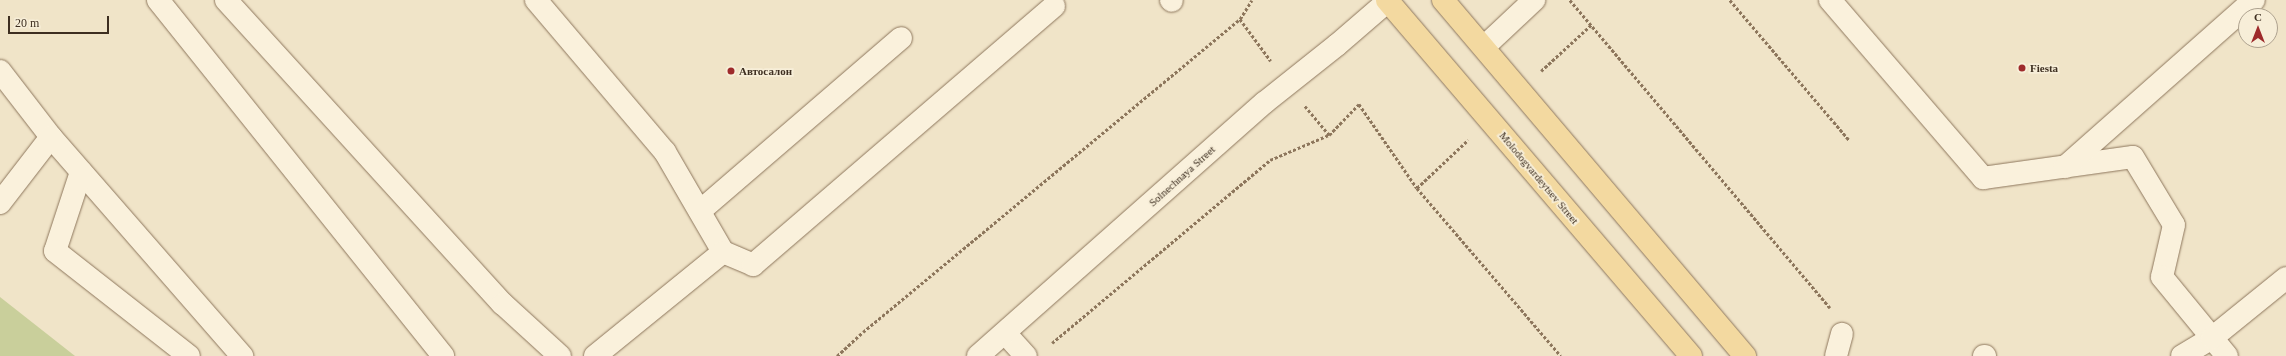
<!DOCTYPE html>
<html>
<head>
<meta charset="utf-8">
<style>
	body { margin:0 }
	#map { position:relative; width:2286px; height:356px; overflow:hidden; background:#f0e4c8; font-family:"Times New Roman",serif }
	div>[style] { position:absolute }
	.green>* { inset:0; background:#c9cf9b }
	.path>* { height:2.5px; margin-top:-1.25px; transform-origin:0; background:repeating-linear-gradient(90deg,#8d765c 0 3px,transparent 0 5px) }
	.roads { filter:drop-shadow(0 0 1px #8d765c) drop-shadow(0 0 1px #8d765c) }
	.minor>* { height:22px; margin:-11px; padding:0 11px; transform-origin:11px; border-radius:11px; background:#faf1dc }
	.major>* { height:22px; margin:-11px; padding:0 11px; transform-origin:11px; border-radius:11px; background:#f3d9a0 }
	.dots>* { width:11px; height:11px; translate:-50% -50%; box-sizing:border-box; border:2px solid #f7eed8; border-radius:50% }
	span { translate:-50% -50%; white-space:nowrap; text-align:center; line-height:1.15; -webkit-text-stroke:3.5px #f7eed8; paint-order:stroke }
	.poi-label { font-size:11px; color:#3d2e20; font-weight:700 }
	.left { translate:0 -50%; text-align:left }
	.street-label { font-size:11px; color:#3d2e20 }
	.north { position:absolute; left:2238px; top:8px; width:40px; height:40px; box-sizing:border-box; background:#f7eed8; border:1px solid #ada18e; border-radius:50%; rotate:0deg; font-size:11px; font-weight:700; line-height:16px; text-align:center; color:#3d2e20 }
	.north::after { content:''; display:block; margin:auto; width:14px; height:18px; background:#9e2a2b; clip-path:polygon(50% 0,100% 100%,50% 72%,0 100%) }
	.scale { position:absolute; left:8px; top:16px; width:101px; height:18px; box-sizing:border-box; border:2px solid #3d2e20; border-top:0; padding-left:5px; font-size:12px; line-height:14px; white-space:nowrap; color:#3d2e20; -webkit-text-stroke:3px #f7eed8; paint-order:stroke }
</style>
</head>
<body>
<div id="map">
	<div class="green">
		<div style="clip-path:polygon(0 297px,75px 356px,0 356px)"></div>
	</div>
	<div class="path">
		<div style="left:1570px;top:0;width:403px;rotate:49.8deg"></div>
		<div style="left:1730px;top:0;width:184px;rotate:49.6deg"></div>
		<div style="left:1240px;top:19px;width:52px;rotate:53.6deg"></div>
		<div style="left:1541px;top:71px;width:68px;rotate:-42.6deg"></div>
		<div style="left:1305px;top:106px;width:38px;rotate:50deg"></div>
		<div style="left:1417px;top:188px;width:70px;rotate:-43.3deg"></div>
		<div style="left:1052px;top:343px;width:285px;rotate:-40deg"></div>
		<div style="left:1270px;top:160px;width:64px;rotate:-23deg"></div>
		<div style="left:1329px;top:135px;width:43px;rotate:-45.9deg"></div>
		<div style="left:1359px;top:104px;width:102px;rotate:55.4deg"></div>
		<div style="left:1417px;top:188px;width:221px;rotate:49.4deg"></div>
		<div style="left:837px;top:356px;width:35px;rotate:-43deg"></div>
		<div style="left:863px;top:332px;width:490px;rotate:-39.7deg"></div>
		<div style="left:1240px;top:19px;width:22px;rotate:-58deg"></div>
	</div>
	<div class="roads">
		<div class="minor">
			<div style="left:158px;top:0;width:456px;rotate:51.3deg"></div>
			<div style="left:226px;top:0;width:411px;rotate:47.7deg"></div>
			<div style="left:503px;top:304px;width:77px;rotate:42.4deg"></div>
			<div style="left:536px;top:0;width:199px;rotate:49.7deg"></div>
			<div style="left:665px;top:152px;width:116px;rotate:59.9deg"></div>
			<div style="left:1171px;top:0;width:1px;rotate:45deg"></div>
			<div style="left:1830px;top:0;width:235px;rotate:49.3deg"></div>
			<div style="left:1983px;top:178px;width:151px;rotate:-8deg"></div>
			<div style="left:2133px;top:157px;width:79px;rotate:58.9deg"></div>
			<div style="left:2174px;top:225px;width:53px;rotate:103deg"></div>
			<div style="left:2162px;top:277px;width:102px;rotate:50.6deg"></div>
			<div style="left:1484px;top:47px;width:69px;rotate:-43.2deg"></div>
			<div style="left:0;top:71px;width:83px;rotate:52.3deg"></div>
			<div style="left:51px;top:137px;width:291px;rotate:48.9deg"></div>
			<div style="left:2065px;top:167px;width:252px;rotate:-41.5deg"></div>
			<div style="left:81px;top:172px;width:83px;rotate:108.2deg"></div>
			<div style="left:55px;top:251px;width:170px;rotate:38.1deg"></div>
			<div style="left:0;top:203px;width:83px;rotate:-52.3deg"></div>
			<div style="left:700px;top:211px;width:265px;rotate:-40.7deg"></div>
			<div style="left:1005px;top:333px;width:31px;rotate:48deg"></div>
			<div style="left:595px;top:356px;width:165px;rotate:-39.1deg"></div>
			<div style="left:723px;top:252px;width:33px;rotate:23deg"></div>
			<div style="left:753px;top:265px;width:397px;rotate:-40.7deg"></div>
			<div style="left:978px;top:356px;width:382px;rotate:-41.5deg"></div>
			<div style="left:1264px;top:103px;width:93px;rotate:-38.5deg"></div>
			<div style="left:1337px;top:45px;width:67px;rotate:-40.8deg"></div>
			<div style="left:1836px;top:356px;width:23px;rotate:-75deg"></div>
			<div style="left:1984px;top:356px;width:1px"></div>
			<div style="left:2182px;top:356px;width:35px;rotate:-31deg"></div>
			<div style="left:2212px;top:338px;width:95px;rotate:-39deg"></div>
		</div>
		<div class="major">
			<div style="left:1387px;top:0;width:468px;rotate:49.5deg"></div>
			<div style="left:1443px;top:0;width:467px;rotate:49.7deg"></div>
		</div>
	</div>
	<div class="dots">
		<div style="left:2022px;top:68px;background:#9e2a2b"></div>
		<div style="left:731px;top:71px;background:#9e2a2b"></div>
	</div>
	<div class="poi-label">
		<span class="left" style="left:2030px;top:68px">Fiesta</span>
		<span class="left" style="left:739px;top:71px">Автосалон</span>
	</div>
	<div class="street-label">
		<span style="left:1182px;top:176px;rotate:-42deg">Solnechnaya Street</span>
		<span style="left:1539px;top:178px;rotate:50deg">Molodogvardeytsev Street</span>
	</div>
	<div class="north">С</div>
	<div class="scale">20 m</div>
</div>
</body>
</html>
